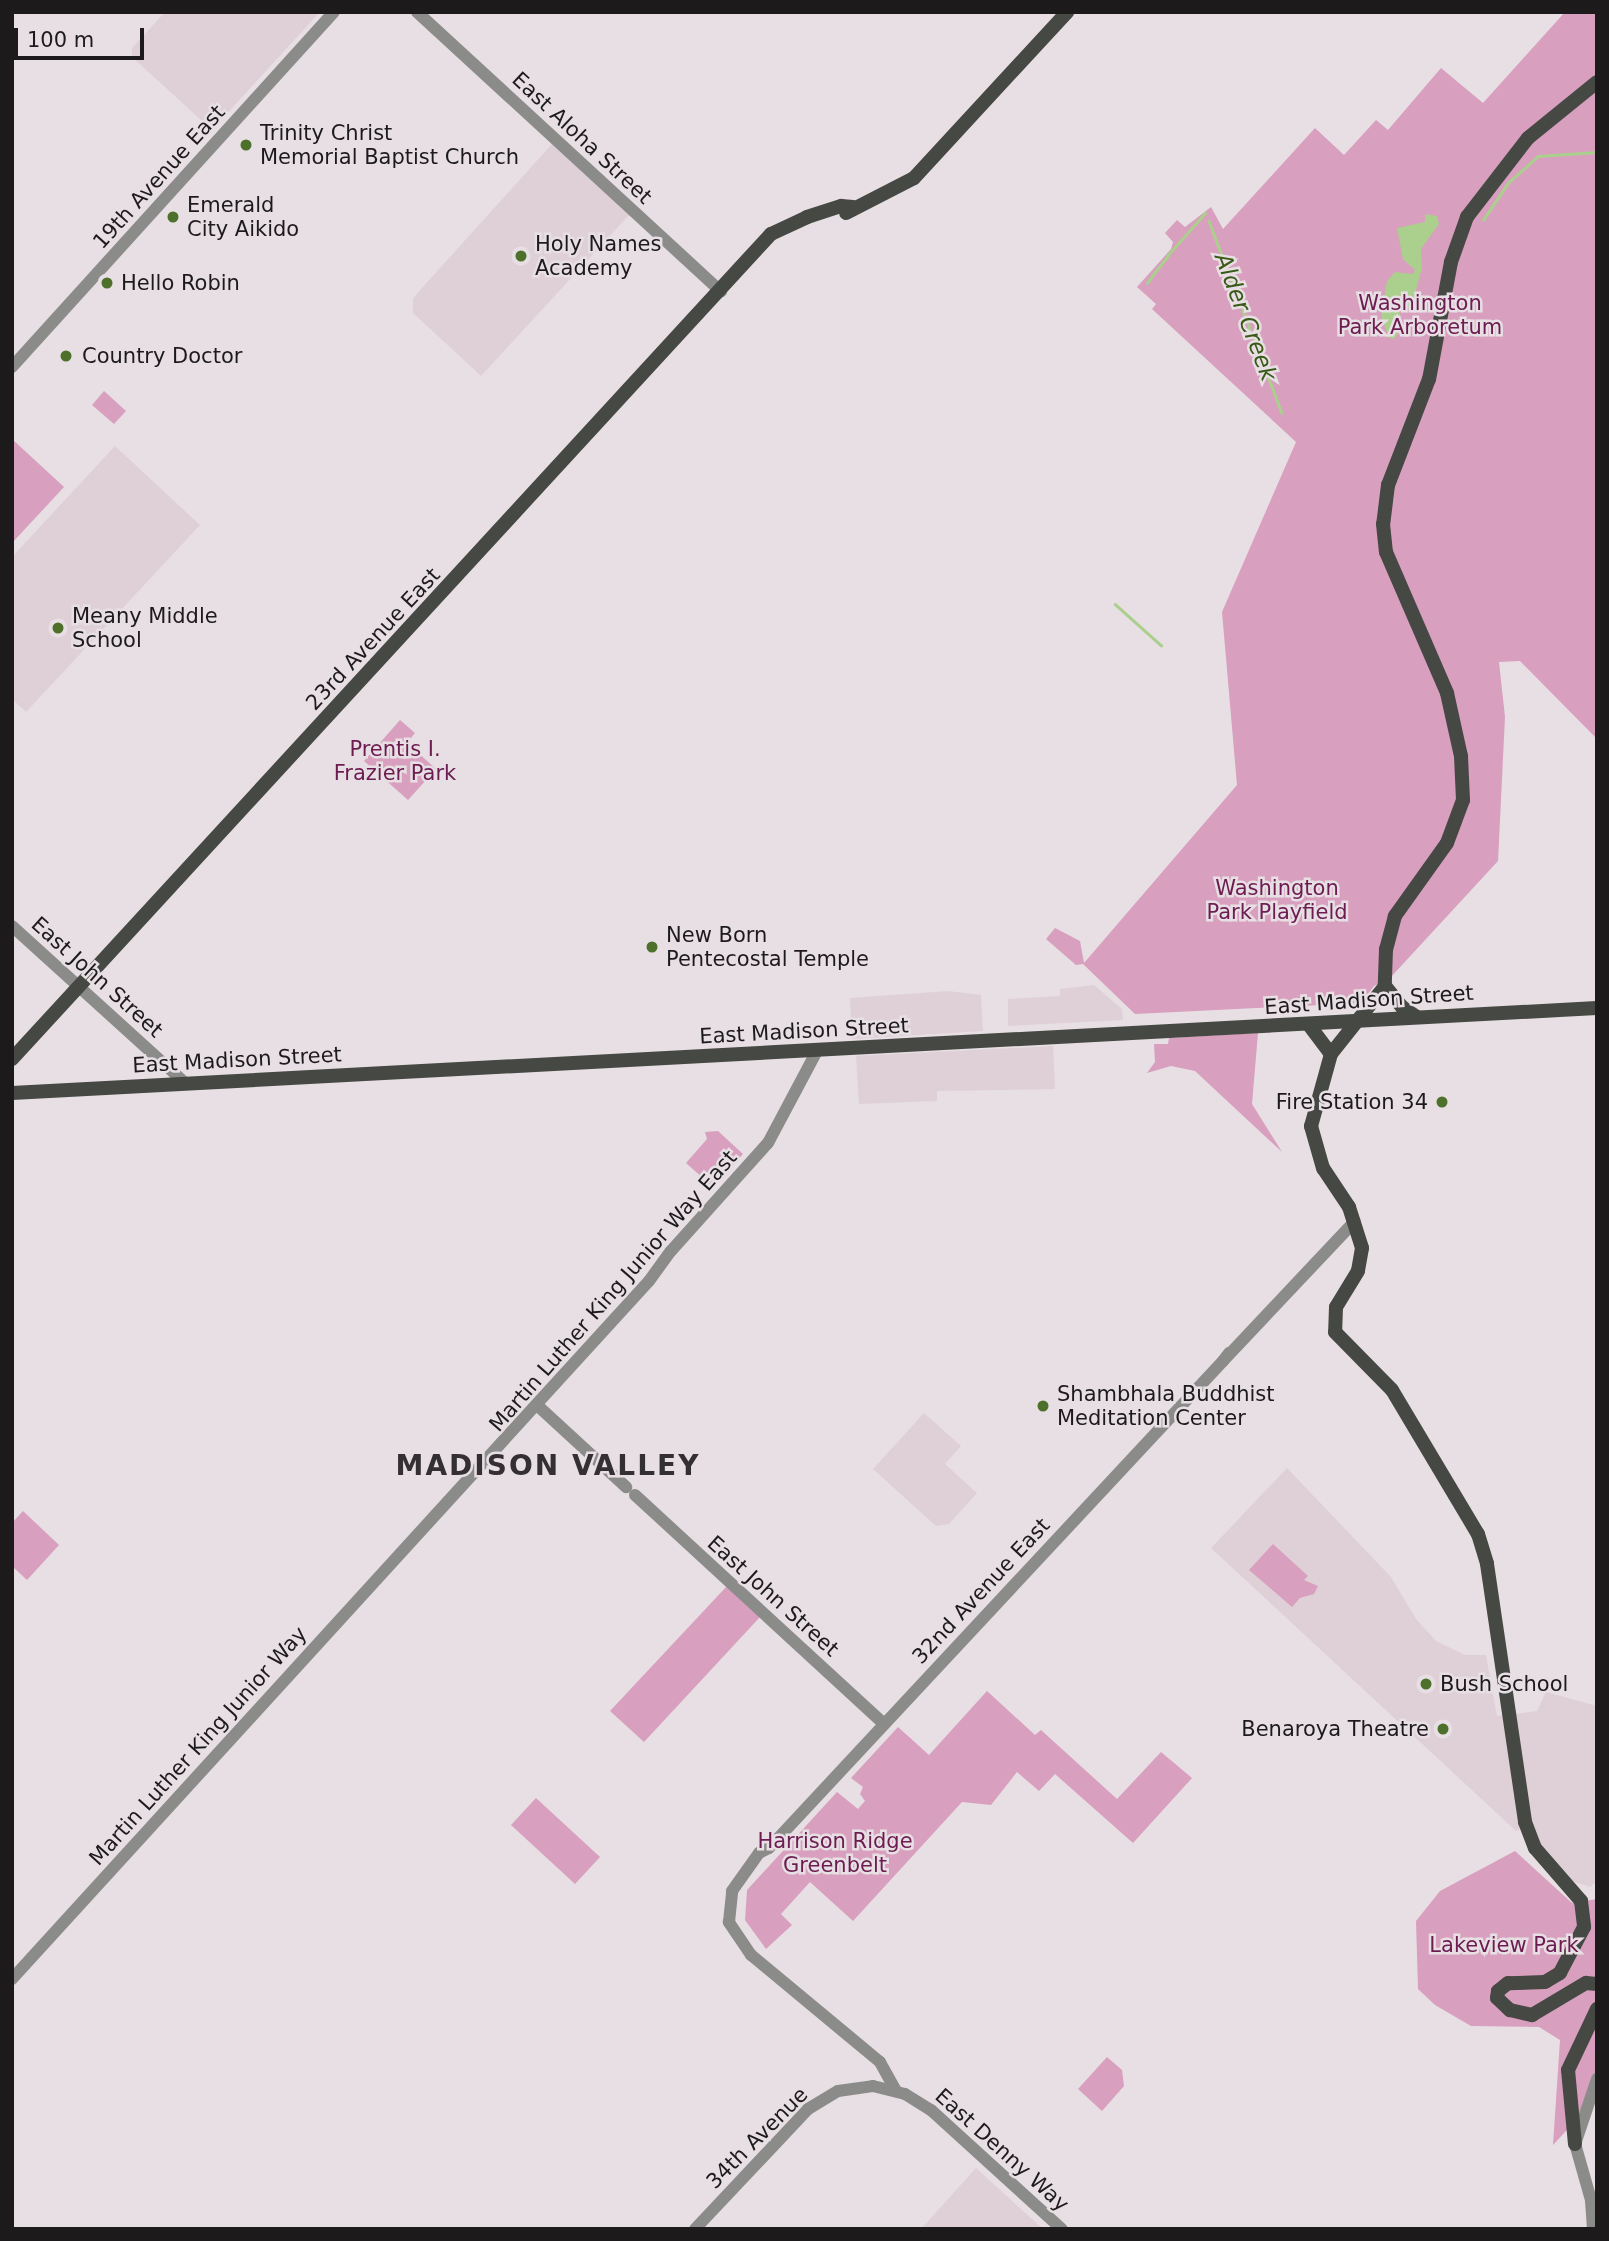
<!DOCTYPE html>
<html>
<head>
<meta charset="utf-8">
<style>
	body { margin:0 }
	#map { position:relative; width:1609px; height:2241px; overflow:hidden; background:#e7dfe3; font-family:"DejaVu Sans",sans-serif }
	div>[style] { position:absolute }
	.built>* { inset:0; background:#dfd0d8 }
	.green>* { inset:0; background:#d89fbe }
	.water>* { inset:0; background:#abcf8d }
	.stream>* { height:2.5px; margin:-1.25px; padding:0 1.25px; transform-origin:1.25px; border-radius:1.25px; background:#abcf8d }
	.minor>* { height:12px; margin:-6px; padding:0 6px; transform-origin:6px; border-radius:6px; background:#8b8c8a }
	.major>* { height:14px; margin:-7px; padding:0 7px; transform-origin:7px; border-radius:7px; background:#454843 }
	.dots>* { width:19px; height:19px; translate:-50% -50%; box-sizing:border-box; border:4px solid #e7dfe3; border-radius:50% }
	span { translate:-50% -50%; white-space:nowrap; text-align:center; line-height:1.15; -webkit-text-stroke:5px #e7dfe3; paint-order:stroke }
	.poi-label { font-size:21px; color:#1d1a1c }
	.left { translate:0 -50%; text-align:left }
	.right { translate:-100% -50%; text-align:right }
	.street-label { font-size:21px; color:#1d1a1c }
	.park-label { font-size:21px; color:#6c1c51 }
	.water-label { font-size:23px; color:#395916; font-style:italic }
	.district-label { font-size:28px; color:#342f32; font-weight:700; letter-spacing:2px }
	.frame { position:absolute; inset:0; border:14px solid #1d1a1c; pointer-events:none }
	.scale { position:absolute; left:14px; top:28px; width:130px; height:32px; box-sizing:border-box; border:4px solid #1d1a1c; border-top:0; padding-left:9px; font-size:21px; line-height:24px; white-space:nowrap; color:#1d1a1c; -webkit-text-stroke:5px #e7dfe3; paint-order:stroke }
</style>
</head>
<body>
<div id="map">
	<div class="built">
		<div style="clip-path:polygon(165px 12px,316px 12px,318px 14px,212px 130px,132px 57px,132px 48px)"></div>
		<div style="clip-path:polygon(552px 144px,630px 214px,481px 376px,413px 313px,413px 298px)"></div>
		<div style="clip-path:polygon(115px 446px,200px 525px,26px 712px,12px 699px,12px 557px)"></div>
		<div style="clip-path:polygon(1094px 985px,1122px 1009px,1123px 1020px,1008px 1026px,1008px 999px,1060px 996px,1060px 989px)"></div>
		<div style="clip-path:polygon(948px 991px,981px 995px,983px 1031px,852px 1039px,850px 998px)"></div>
		<div style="clip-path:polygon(1053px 1046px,1055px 1089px,937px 1091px,937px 1101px,859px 1104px,856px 1056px)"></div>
		<div style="clip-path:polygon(924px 1413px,961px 1446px,945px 1464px,977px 1493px,949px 1524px,936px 1526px,873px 1469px)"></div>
		<div style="clip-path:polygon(1287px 1468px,1391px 1577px,1416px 1619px,1436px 1641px,1465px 1655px,1486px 1655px,1497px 1716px,1537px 1711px,1546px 1692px,1597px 1706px,1597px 1881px,1590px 1887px,1568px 1880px,1541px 1850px,1529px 1825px,1516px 1831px,1211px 1548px)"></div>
		<div style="clip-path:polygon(976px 2168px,1043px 2229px,921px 2229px)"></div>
	</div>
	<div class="green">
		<div style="clip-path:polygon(1565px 12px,1597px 12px,1597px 739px,1520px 661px,1499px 662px,1505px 717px,1498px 861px,1390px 978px,1374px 986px,1361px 1003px,1135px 1014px,1083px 964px,1076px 965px,1046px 939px,1055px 928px,1080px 941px,1084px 963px,1237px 785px,1222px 612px,1296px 442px,1152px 309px,1156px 304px,1137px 287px,1171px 249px,1173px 242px,1165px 233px,1177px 220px,1185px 227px,1211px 207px,1223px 229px,1315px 128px,1344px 155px,1376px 120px,1388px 130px,1441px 68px,1483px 103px)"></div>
		<div style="clip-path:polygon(104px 391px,126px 411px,114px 424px,92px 405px)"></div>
		<div style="clip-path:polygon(12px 439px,64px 487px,12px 543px)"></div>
		<div style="clip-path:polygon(400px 720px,415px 733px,407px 743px,436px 769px,408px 800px,364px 761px)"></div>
		<div style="clip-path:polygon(1258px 1033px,1252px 1104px,1282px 1152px,1195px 1071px,1171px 1066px,1147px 1073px,1155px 1062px,1154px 1044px,1168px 1044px,1169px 1038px)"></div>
		<div style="clip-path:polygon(718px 1131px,743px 1154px,713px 1187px,686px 1163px,707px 1139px,705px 1132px)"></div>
		<div style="clip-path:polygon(23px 1511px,59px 1545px,27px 1580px,12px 1566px,12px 1523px)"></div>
		<div style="clip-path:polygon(1273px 1544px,1308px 1576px,1304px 1580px,1318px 1586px,1314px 1594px,1300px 1598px,1292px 1607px,1249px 1570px)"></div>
		<div style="clip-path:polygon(727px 1586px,760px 1617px,644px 1742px,610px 1711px)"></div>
		<div style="clip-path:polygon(987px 1691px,1035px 1735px,1041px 1730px,1117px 1799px,1161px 1752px,1192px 1778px,1133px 1843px,1055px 1774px,1039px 1791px,1017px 1772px,991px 1805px,962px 1802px,853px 1921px,810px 1882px,781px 1914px,792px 1925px,766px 1949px,745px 1920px,747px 1890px,837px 1792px,858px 1809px,865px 1801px,860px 1794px,863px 1787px,851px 1778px,898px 1727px,929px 1755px)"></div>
		<div style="clip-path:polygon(536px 1798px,600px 1857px,575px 1884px,511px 1825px)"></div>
		<div style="clip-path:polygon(1515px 1851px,1572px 1903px,1597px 1899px,1597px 2068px,1577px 2119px,1553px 2145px,1560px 2040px,1539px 2027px,1471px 2026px,1435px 2005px,1418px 1989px,1416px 1921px,1440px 1891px)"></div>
		<div style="clip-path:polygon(1107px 2057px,1122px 2070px,1124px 2086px,1102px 2111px,1078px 2089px)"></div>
	</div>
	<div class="water">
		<div style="clip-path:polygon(1425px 214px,1437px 216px,1439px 224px,1421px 249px,1422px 268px,1410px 312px,1403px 296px,1399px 302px,1401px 329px,1394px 339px,1389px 338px,1381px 316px,1387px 281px,1395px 272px,1413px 274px,1415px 270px,1403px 259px,1397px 228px,1425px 222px)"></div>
	</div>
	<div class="stream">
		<div style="left:1483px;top:220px;width:45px;rotate:-56deg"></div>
		<div style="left:1508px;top:183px;width:40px;rotate:-42deg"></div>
		<div style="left:1538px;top:156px;width:59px;rotate:-3.9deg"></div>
		<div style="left:1209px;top:221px;width:205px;rotate:69.2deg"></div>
		<div style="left:1167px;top:256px;width:57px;rotate:-48.5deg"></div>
		<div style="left:1156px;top:271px;width:18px;rotate:-52deg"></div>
		<div style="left:1147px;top:283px;width:14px;rotate:-54deg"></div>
		<div style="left:1115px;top:604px;width:62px;rotate:41.7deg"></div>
	</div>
	<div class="minor">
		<div style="left:417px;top:12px;width:413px;rotate:42.6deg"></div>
		<div style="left:12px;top:367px;width:479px;rotate:-47.8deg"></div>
		<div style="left:12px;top:926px;width:235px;rotate:42.2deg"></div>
		<div style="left:1229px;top:1353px;width:10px;rotate:127deg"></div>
		<div style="left:1223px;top:1361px;width:192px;rotate:-46.7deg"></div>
		<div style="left:538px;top:1406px;width:120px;rotate:42.6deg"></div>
		<div style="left:635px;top:1495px;width:338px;rotate:42.6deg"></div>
		<div style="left:12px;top:1979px;width:945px;rotate:-47.62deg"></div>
		<div style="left:649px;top:1281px;width:37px;rotate:-54deg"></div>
		<div style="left:671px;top:1251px;width:145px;rotate:-48.1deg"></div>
		<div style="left:768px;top:1143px;width:104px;rotate:-62deg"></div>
		<div style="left:896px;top:2091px;width:33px;rotate:-119deg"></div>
		<div style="left:880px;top:2062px;width:168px;rotate:-140.3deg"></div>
		<div style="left:751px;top:1955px;width:40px;rotate:-124deg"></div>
		<div style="left:729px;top:1922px;width:31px;rotate:-84deg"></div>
		<div style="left:732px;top:1891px;width:47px;rotate:-54.6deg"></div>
		<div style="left:759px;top:1853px;width:11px;rotate:-27deg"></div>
		<div style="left:769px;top:1848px;width:666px;rotate:-47.01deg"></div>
		<div style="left:695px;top:2229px;width:165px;rotate:-46.7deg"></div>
		<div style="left:808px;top:2109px;width:35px;rotate:-31deg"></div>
		<div style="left:838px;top:2091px;width:35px;rotate:-8deg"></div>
		<div style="left:873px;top:2086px;width:33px;rotate:14deg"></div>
		<div style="left:905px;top:2094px;width:31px;rotate:32deg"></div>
		<div style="left:931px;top:2110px;width:177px;rotate:42.3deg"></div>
		<div style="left:1593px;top:2229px;width:29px;rotate:-94deg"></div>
		<div style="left:1591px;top:2200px;width:58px;rotate:-105.9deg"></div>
		<div style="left:1575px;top:2144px;width:69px;rotate:-71.3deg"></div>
	</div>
	<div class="major">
		<div style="left:1597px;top:82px;width:89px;rotate:140.9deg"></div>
		<div style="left:1528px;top:138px;width:100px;rotate:127.7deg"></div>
		<div style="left:1467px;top:217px;width:48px;rotate:109.6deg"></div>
		<div style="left:1451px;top:262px;width:119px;rotate:100.6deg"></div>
		<div style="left:1429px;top:379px;width:114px;rotate:111.1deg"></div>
		<div style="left:1388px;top:485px;width:39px;rotate:97deg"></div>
		<div style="left:1383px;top:524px;width:28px;rotate:84deg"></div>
		<div style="left:1386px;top:552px;width:154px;rotate:66.6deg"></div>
		<div style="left:1447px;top:693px;width:65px;rotate:77.5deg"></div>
		<div style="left:1461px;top:756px;width:44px;rotate:87.4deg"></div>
		<div style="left:1463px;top:800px;width:46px;rotate:110.4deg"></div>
		<div style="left:1447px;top:843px;width:90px;rotate:125.5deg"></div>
		<div style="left:1395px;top:916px;width:34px;rotate:105deg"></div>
		<div style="left:1386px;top:949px;width:37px;rotate:92deg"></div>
		<div style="left:1385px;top:986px;width:87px;rotate:128.5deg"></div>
		<div style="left:1331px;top:1054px;width:75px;rotate:105.5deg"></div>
		<div style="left:1311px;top:1126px;width:44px;rotate:74.1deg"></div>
		<div style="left:1323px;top:1168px;width:47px;rotate:56.3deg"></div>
		<div style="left:1349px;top:1207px;width:43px;rotate:72.4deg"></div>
		<div style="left:1362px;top:1248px;width:23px;rotate:100deg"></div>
		<div style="left:1358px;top:1271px;width:42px;rotate:121.4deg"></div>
		<div style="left:1336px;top:1307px;width:25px;rotate:92deg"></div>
		<div style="left:1335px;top:1332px;width:81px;rotate:45.5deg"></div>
		<div style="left:1392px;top:1390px;width:168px;rotate:59.2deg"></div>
		<div style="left:1478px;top:1534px;width:31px;rotate:73deg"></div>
		<div style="left:1487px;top:1564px;width:261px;rotate:81.6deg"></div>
		<div style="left:1525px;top:1822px;width:28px;rotate:69deg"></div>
		<div style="left:1535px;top:1848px;width:70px;rotate:49deg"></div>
		<div style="left:1581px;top:1901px;width:26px;rotate:83deg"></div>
		<div style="left:1584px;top:1927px;width:52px;rotate:117.6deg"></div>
		<div style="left:1560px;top:1973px;width:17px;rotate:149deg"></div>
		<div style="left:1545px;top:1982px;width:37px;rotate:178deg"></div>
		<div style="left:1508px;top:1983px;width:13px;rotate:141deg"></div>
		<div style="left:1498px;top:1991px;width:7px;rotate:98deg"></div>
		<div style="left:1497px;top:1998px;width:18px;rotate:43deg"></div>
		<div style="left:1510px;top:2010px;width:23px;rotate:13deg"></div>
		<div style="left:1532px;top:2015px;width:63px;rotate:-30.7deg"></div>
		<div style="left:1586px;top:1983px;width:11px;rotate:5deg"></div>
		<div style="left:846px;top:213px;width:76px;rotate:-27.2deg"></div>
		<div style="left:914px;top:178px;width:226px;rotate:-47.3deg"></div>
		<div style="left:1385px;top:986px;width:27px;rotate:51deg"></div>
		<div style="left:1402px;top:1007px;width:18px;rotate:34deg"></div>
		<div style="left:1309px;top:1025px;width:36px;rotate:53deg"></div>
		<div style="left:12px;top:1059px;width:1121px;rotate:-47.39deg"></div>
		<div style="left:771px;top:234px;width:40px;rotate:-25deg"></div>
		<div style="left:807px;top:217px;width:36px;rotate:-18deg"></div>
		<div style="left:841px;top:206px;width:12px;rotate:5deg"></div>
		<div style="left:12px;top:1093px;width:1587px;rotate:-3.07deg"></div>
		<div style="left:1575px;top:2144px;width:74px;rotate:-95.4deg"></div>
		<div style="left:1568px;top:2070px;width:68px;rotate:-64.6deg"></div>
	</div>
	<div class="dots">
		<div style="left:246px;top:145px;background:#4d712a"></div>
		<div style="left:173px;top:217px;background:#4d712a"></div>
		<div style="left:521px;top:256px;background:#4d712a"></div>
		<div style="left:107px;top:283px;background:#4d712a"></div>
		<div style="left:66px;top:356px;background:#4d712a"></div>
		<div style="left:58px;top:628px;background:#4d712a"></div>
		<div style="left:652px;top:947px;background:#4d712a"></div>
		<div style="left:1442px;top:1102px;background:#4d712a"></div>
		<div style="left:1043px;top:1406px;background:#4d712a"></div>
		<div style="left:1426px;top:1684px;background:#4d712a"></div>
		<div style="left:1443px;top:1729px;background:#4d712a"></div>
	</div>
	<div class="poi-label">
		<span class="left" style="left:260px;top:145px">Trinity Christ<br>Memorial Baptist Church</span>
		<span class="left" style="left:187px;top:217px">Emerald<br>City Aikido</span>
		<span class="left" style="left:535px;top:256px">Holy Names<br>Academy</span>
		<span class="left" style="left:121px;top:283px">Hello Robin</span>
		<span class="left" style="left:82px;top:356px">Country Doctor</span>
		<span class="left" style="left:72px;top:628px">Meany Middle<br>School</span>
		<span class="left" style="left:666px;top:947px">New Born<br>Pentecostal Temple</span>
		<span class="right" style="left:1428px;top:1102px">Fire Station 34</span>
		<span class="left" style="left:1057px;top:1406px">Shambhala Buddhist<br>Meditation Center</span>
		<span class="left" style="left:1440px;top:1684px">Bush School</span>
		<span class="right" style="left:1429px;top:1729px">Benaroya Theatre</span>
	</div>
	<div class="street-label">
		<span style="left:582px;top:138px;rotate:43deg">East Aloha Street</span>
		<span style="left:159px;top:177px;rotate:-48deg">19th Avenue East</span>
		<span style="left:373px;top:639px;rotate:-47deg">23rd Avenue East</span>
		<span style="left:97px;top:977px;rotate:42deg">East John Street</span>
		<span style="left:1369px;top:1000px;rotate:-4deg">East Madison Street</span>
		<span style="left:804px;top:1031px;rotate:-3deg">East Madison Street</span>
		<span style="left:237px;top:1060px;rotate:-3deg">East Madison Street</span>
		<span style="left:613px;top:1291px;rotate:-49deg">Martin Luther King Junior Way East</span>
		<span style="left:981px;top:1591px;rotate:-47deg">32nd Avenue East</span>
		<span style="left:773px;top:1596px;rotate:42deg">East John Street</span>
		<span style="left:198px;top:1746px;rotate:-48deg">Martin Luther King Junior Way</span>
		<span style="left:757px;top:2138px;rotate:-45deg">34th Avenue</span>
		<span style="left:1002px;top:2150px;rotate:42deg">East Denny Way</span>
	</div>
	<div class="park-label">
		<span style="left:1420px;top:315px">Washington<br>Park Arboretum</span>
		<span style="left:395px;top:761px">Prentis I.<br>Frazier Park</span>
		<span style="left:1277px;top:900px">Washington<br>Park Playfield</span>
		<span style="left:835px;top:1853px">Harrison Ridge<br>Greenbelt</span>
		<span style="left:1504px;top:1945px">Lakeview Park</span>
	</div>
	<div class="water-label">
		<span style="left:1246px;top:317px;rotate:69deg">Alder Creek</span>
	</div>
	<div class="district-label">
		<span style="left:548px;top:1466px">MADISON VALLEY</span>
	</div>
	<div class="frame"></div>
	<div class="scale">100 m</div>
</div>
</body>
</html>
